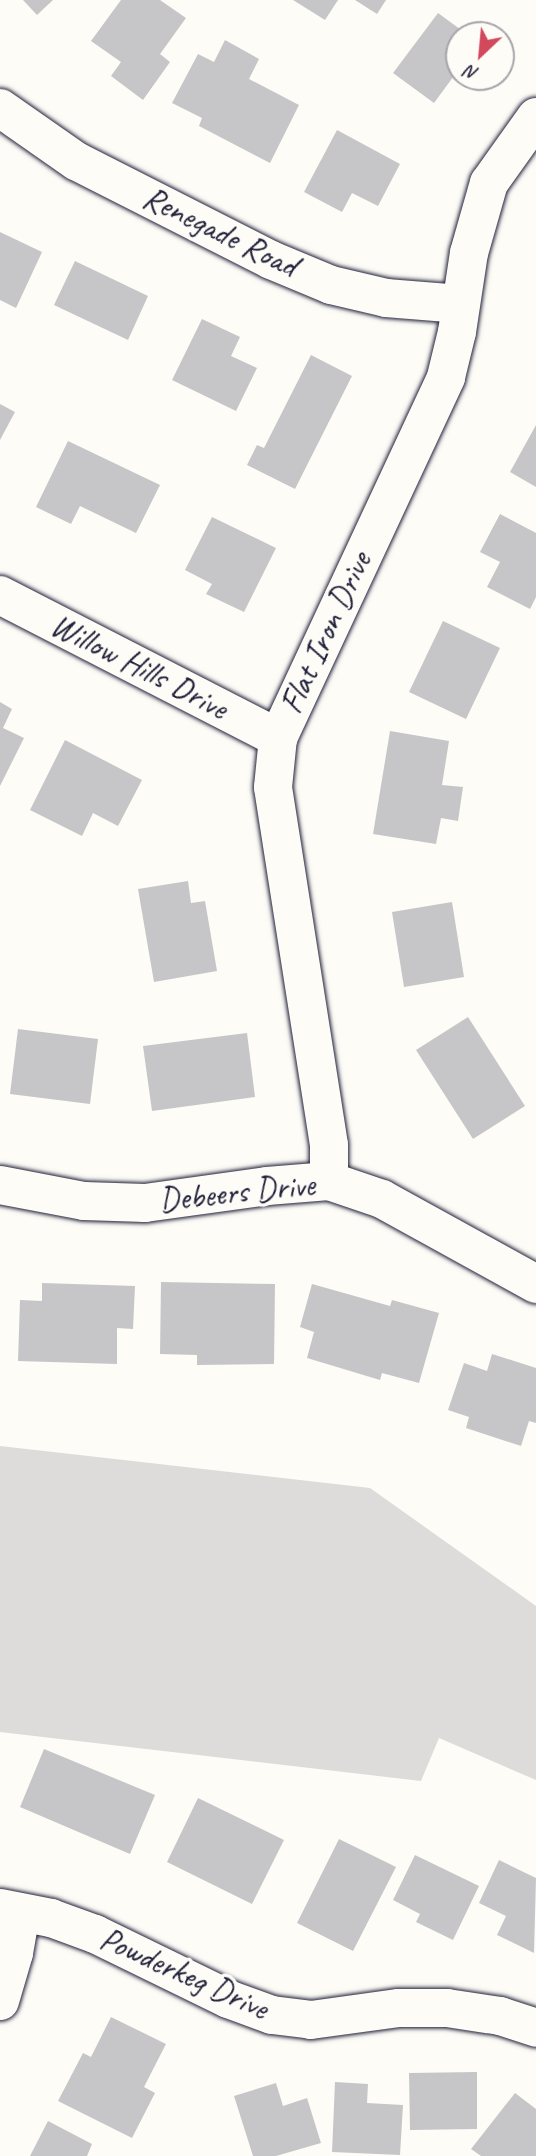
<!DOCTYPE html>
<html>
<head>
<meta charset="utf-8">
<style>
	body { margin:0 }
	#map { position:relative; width:536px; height:2156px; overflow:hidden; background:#fdfcf7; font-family:Caveat,sans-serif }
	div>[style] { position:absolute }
	.green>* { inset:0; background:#dddcdb }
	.building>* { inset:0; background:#c6c6c8 }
	.roads { filter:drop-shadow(0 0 2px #22223b) drop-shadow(0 0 2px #22223b) }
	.minor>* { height:38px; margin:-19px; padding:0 19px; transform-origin:19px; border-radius:19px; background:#fdfcf7 }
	span { translate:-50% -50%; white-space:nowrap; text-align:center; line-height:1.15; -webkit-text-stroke:7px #fdfcf7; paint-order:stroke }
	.street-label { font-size:33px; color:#22223b }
	.north { position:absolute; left:445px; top:21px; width:70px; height:70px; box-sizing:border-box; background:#fdfcf7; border:2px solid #a5a5ac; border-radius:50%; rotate:206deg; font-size:19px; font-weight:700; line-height:28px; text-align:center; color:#22223b }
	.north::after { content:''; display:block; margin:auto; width:24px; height:32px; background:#d1495b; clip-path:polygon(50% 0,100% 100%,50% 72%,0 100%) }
</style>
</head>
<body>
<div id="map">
	<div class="green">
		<div style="clip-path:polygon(0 1446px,370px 1488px,536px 1606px,536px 1780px,439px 1738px,421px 1781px,0 1732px)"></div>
	</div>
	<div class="building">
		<div style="clip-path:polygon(23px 0,53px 0,37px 15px)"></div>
		<div style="clip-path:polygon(121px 0,160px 0,186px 18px,160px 54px,170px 62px,143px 100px,111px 76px,121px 62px,91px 41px)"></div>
		<div style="clip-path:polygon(293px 0,338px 0,325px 20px)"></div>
		<div style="clip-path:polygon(355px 0,386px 0,377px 14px)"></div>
		<div style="clip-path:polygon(438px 13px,468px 35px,459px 35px,459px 69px,434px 103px,393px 73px)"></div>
		<div style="clip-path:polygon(225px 40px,259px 59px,249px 79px,299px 105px,270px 163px,199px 126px,202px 118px,172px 103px,198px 54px,214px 62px)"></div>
		<div style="clip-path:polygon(337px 130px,400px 164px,378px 206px,352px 193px,342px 212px,304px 192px)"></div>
		<div style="clip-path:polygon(0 232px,42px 252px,16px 308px,0 300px)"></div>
		<div style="clip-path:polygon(75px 261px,148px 296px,128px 340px,54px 305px)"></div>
		<div style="clip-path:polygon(202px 319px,240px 337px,231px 356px,257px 368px,236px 411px,172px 380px)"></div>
		<div style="clip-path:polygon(311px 355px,352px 376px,295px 489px,247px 465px,257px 445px,264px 448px)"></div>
		<div style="clip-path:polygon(0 404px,15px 412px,0 440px)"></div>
		<div style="clip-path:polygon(536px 425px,536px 487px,510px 472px)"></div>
		<div style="clip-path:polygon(68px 441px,160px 485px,136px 533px,80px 506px,71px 524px,36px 507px)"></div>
		<div style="clip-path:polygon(500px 514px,536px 533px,536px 597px,530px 609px,487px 587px,500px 562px,480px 552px)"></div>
		<div style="clip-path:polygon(212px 517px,276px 548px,244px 612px,206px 594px,212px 584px,185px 570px)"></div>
		<div style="clip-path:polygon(443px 621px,500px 648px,466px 719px,409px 692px)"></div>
		<div style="clip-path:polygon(0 702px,12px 709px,3px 728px,24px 738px,0 786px)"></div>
		<div style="clip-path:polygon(390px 731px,449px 741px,442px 785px,463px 787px,458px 821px,441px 818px,436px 844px,373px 834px)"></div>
		<div style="clip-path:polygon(65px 740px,142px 780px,118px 826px,93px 813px,82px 836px,30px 810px)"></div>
		<div style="clip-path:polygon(188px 881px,191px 903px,205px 901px,217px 971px,154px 982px,138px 889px)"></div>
		<div style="clip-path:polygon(452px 902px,464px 977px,404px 987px,392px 912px)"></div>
		<div style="clip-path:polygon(468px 1017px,525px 1106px,473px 1139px,416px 1050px)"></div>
		<div style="clip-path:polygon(18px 1029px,98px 1039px,90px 1104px,10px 1094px)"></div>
		<div style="clip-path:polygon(247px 1033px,255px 1097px,152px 1111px,143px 1046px)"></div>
		<div style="clip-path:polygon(161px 1282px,275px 1284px,274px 1364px,197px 1365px,197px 1355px,160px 1354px)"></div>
		<div style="clip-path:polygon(42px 1283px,135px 1286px,133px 1329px,117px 1328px,117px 1364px,18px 1361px,20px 1300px,42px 1301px)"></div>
		<div style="clip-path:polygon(312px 1284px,390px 1306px,392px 1300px,439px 1313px,419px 1383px,382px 1373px,380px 1380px,307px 1358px,314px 1332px,300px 1327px)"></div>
		<div style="clip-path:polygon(492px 1354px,536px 1368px,536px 1423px,529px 1421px,521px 1446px,466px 1428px,469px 1417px,448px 1410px,464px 1363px,487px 1371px)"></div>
		<div style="clip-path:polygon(44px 1749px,155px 1795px,130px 1854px,20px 1807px)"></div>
		<div style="clip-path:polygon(198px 1798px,284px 1840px,252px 1904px,167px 1862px)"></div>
		<div style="clip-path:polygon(339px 1839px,396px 1867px,353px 1951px,297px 1923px)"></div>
		<div style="clip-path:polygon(415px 1855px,479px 1886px,453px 1940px,416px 1922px,420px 1914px,393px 1900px)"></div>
		<div style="clip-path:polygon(499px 1860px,536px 1878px,534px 1953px,497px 1935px,506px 1916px,479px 1903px)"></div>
		<div style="clip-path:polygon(111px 2017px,166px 2044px,144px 2087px,155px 2093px,132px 2138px,58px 2101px,83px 2053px,91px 2057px)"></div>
		<div style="clip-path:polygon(477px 2072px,477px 2129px,410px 2130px,409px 2073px)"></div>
		<div style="clip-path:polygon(335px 2082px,368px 2084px,367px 2103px,403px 2105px,400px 2155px,332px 2152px)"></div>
		<div style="clip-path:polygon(276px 2083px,283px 2106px,307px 2098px,321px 2143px,276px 2156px,253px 2156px,234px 2096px)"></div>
		<div style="clip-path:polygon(515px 2093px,536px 2109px,536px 2156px,481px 2156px,471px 2149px)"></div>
		<div style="clip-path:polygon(48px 2121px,92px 2144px,87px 2156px,30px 2156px)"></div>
	</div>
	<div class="roads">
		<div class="minor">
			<div style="left:0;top:108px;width:93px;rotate:34.9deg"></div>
			<div style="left:76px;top:161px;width:219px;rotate:26.9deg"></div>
			<div style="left:271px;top:260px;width:65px;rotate:22.6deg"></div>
			<div style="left:331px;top:285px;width:57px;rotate:13.3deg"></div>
			<div style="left:386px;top:298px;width:75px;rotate:4.6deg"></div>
			<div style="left:0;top:595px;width:313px;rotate:27.2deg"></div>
			<div style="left:329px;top:1181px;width:36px;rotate:-90deg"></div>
			<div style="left:329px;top:1145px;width:362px;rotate:-98.9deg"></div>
			<div style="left:273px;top:787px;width:49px;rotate:-84.2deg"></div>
			<div style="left:278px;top:738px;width:398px;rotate:-65deg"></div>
			<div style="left:446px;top:377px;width:46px;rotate:-76.3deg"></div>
			<div style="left:457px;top:332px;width:80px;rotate:-81.4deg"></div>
			<div style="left:469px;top:253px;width:73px;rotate:-74.1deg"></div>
			<div style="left:489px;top:183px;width:81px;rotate:-54.5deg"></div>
			<div style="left:0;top:1185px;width:86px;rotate:10.8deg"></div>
			<div style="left:84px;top:1201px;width:61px;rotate:1.9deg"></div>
			<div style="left:145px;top:1203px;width:123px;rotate:-7.9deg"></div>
			<div style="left:267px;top:1186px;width:62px;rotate:-4.6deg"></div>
			<div style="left:329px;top:1181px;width:56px;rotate:18.8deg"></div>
			<div style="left:382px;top:1199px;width:176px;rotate:28.9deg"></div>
			<div style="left:0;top:1908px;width:52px;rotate:11.1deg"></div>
			<div style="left:51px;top:1918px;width:47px;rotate:20deg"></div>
			<div style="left:95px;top:1934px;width:148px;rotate:26deg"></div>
			<div style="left:228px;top:1999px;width:47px;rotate:20deg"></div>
			<div style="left:272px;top:2015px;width:39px;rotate:7deg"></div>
			<div style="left:311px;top:2020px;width:89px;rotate:-7.8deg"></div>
			<div style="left:399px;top:2008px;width:48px"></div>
			<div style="left:447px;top:2008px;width:54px;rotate:8.6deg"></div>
			<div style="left:500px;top:2016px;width:38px;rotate:18deg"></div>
			<div style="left:0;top:2001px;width:50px;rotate:-73.7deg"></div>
			<div style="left:14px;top:1953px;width:41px;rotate:-80.1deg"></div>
		</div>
	</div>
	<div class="street-label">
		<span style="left:220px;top:232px;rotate:26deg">Renegade Road</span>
		<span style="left:326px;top:633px;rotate:-65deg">Flat Iron Drive</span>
		<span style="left:139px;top:667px;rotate:27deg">Willow Hills Drive</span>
		<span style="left:237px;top:1193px;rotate:-6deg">Debeers Drive</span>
		<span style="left:184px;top:1974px;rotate:24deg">Powderkeg Drive</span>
	</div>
	<div class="north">N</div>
</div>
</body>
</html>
